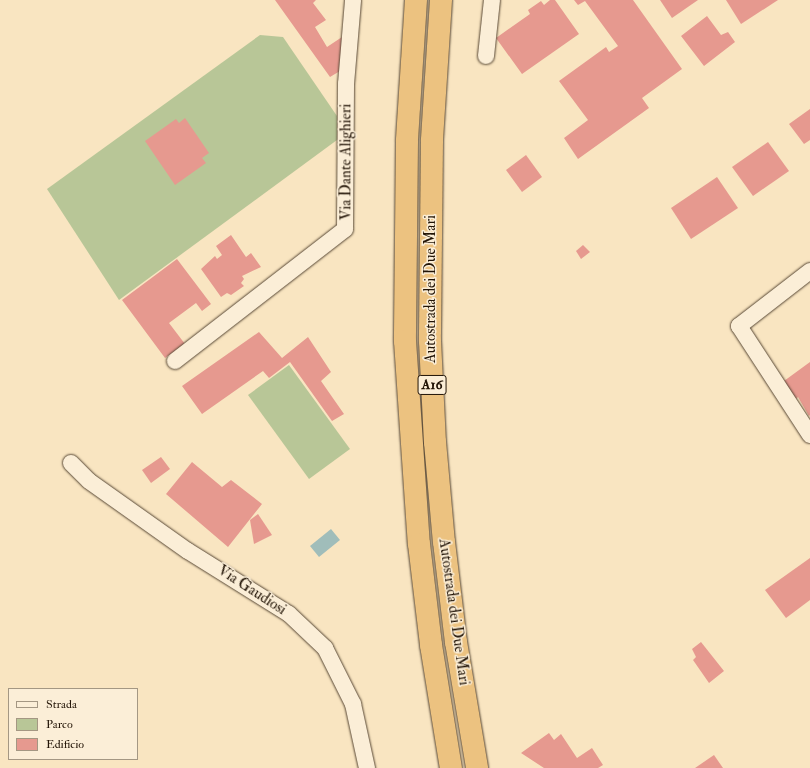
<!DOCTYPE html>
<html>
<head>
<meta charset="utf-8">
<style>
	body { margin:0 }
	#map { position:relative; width:810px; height:768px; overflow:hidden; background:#f9e5c1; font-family:"IM FELL Double Pica",serif }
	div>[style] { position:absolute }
	.green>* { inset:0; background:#b8c697 }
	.water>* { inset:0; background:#a0bdba }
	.building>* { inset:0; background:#e6998f }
	.roads { filter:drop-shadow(0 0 1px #584835) drop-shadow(0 0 1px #584835) }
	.minor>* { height:16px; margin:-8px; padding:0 8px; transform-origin:8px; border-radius:8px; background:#fbeed7 }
	.motorway>* { height:22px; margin:-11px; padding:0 11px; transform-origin:11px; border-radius:11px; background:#ecc280 }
	span { translate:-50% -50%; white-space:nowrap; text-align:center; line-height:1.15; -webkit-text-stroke:3px #fbeed7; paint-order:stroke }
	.shield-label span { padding:1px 3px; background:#fbeed7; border:1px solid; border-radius:3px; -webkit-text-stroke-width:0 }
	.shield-label { font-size:14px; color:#221406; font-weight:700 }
	.street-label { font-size:15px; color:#221406 }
	.legend { position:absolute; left:8px; top:688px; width:130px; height:72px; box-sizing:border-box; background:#fbeed7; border:1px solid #a49783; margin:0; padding:5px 7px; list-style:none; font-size:12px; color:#221406 }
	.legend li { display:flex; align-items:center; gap:8px; height:20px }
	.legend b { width:20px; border:1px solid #a49783 }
</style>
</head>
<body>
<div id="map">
	<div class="green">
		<div style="clip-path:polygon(260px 35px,283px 37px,337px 116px,337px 140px,119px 300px,47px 189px)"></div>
		<div style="clip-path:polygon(289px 365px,350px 449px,309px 479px,248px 395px)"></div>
	</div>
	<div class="water">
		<div style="clip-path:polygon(331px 529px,340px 540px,319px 557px,310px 546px)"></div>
	</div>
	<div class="building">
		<div style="clip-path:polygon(275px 0,316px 0,313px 3px,326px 20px,315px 27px,327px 47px,342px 37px,340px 71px,330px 77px)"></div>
		<div style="clip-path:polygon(550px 0,555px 0,579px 34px,522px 74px,496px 38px,530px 14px,528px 10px,541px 1px,544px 5px)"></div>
		<div style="clip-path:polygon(574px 0,633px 0,682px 69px,642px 98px,649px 108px,578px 159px,564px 138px,588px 120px,559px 81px,606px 47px,609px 52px,618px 46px,585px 1px,578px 5px)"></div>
		<div style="clip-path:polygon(660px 0,698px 0,672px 18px)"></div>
		<div style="clip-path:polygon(726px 0,778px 0,741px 24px)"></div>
		<div style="clip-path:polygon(707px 16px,721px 35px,728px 32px,735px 42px,704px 66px,681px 36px)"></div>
		<div style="clip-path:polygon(810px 109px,810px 140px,804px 144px,789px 124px)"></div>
		<div style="clip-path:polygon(185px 118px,209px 153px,202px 158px,206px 163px,175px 185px,145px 141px,176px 119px,179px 123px)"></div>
		<div style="clip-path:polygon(768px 142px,789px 171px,753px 196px,732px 167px)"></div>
		<div style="clip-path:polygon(526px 155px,542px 177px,522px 192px,506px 170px)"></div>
		<div style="clip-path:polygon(717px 177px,738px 208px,691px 239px,671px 208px)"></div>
		<div style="clip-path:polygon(231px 235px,246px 257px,251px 253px,261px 267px,242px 276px,244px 279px,241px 283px,244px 286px,231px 295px,227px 293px,221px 297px,201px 269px,215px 256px,217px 259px,222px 255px,216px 246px)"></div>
		<div style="clip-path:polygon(583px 245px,590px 252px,581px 259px,576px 251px)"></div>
		<div style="clip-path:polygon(177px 259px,211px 304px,202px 311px,196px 303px,169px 323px,185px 344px,165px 358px,122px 300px)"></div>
		<div style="clip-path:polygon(259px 332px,282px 358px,308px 337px,331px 372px,321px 381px,344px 414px,332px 421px,290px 362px,269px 378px,263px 371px,202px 414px,182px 386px)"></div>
		<div style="clip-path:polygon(810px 362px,810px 415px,809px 416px,798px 397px,796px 399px,784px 381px)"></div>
		<div style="clip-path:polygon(161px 457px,170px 469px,151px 483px,142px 470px)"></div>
		<div style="clip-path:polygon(192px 462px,222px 487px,231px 480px,262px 504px,228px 547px,166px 494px)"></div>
		<div style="clip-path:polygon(258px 514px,272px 535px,254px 544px,250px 520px)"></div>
		<div style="clip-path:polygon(810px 558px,810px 600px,786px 618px,765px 590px)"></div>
		<div style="clip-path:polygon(701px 642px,724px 671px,709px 683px,693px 660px,696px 657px,692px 649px)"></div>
		<div style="clip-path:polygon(549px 733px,554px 740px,561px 734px,577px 758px,592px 748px,603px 765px,598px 768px,544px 768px,521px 753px)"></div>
		<div style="clip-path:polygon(714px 755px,723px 768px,695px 768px)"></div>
	</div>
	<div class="roads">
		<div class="minor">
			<div style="left:486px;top:56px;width:56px;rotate:-83.9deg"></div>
			<div style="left:810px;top:271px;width:90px;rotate:142.2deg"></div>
			<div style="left:739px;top:326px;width:130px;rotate:56.9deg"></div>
			<div style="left:175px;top:361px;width:215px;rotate:-37.8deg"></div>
			<div style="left:345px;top:229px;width:145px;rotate:-89.6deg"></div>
			<div style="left:346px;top:84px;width:84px;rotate:-85.2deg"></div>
			<div style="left:71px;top:463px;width:25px;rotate:45deg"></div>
			<div style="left:89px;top:481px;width:121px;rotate:35.3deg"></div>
			<div style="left:188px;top:551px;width:119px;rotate:32deg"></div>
			<div style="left:289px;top:614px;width:50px;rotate:43.4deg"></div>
			<div style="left:325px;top:648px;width:63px;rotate:63.4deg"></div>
			<div style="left:353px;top:704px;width:66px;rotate:77.7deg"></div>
		</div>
		<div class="motorway">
			<div style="left:416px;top:0;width:141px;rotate:93.7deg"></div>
			<div style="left:407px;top:141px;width:200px;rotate:90.6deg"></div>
			<div style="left:405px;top:341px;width:203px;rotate:86.1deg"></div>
			<div style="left:419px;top:544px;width:102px;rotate:83.2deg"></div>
			<div style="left:431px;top:645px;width:125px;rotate:80.8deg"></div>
			<div style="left:441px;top:0;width:141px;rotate:93.7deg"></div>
			<div style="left:432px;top:141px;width:200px;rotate:90.6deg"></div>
			<div style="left:430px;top:341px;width:101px;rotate:87.2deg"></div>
			<div style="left:435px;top:442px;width:100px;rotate:84.9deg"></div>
			<div style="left:444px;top:542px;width:101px;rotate:83.2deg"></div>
			<div style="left:456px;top:642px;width:128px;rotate:80.5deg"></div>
		</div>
	</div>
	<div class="shield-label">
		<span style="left:432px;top:385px">A16</span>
	</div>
	<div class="street-label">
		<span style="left:346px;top:162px;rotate:-90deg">Via Dante Alighieri</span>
		<span style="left:431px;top:289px;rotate:-90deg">Autostrada dei Due Mari</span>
		<span style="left:252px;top:590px;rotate:33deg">Via Gaudiosi</span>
		<span style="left:454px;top:612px;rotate:82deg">Autostrada dei Due Mari</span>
	</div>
	<ul class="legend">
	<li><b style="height:5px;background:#fbeed7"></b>Strada</li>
	<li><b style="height:11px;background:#b8c697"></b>Parco</li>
	<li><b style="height:11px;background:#e6998f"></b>Edificio</li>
	</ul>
</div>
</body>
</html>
